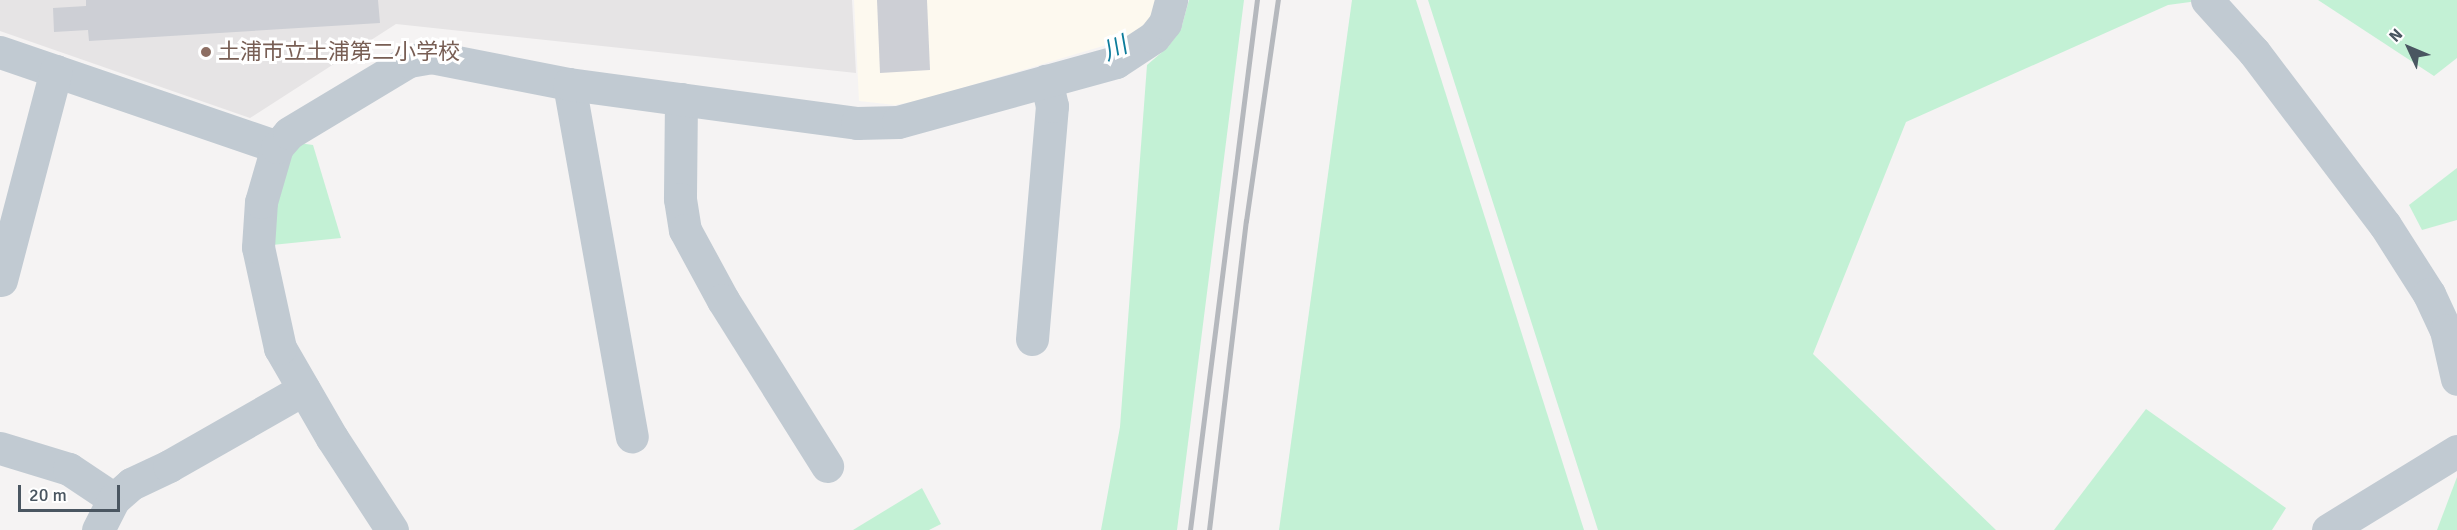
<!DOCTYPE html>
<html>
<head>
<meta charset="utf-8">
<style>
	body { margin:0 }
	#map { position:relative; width:2457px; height:530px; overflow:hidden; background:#f5f3f3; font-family:Signika,"Noto Sans JP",sans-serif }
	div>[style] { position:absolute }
	.commercial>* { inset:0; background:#fdf9ef }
	.education>* { inset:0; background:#e6e4e5 }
	.green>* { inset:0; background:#c3f1d5 }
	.building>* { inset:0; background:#cdcfd5 }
	.minor>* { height:33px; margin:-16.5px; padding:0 16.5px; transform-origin:16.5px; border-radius:16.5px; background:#c1cad2 }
	.rail>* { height:4.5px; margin:-2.25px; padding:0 2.25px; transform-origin:2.25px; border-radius:2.25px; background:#b5b8bd }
	.dots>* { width:16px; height:16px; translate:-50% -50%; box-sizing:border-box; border:3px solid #fff; border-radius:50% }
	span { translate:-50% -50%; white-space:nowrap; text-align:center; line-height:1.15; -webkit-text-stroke:6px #fff; paint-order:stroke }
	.education-label { font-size:22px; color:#785e54 }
	.left { translate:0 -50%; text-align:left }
	.water-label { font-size:24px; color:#0c7c9b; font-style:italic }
	.north { position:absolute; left:2379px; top:18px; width:60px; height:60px; -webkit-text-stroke:4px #fff; paint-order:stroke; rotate:314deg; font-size:16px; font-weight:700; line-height:24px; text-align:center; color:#4a5661 }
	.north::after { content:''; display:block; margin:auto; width:21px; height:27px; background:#4a5661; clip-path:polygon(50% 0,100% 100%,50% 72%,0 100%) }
	.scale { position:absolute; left:18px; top:485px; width:102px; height:27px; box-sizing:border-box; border:3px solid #4a5661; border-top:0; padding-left:8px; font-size:18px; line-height:21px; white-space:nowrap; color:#4a5661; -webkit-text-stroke:4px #fff; paint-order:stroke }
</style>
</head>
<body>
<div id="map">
	<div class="commercial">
		<div style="clip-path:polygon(854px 0,1161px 0,1153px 16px,1137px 31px,1113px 43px,922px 100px,895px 105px,859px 101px)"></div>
	</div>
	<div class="education">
		<div style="clip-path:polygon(0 0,852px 0,856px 73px,396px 24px,250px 118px,0 31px)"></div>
	</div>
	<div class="green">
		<div style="clip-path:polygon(1189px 0,1244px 0,1177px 530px,1101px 530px,1120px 427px,1147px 65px,1168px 47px,1181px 29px)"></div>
		<div style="clip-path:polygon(1352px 0,1416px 0,1584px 530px,1279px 530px)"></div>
		<div style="clip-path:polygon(1428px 0,2205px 0,2168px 5px,1906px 122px,1813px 354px,1996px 530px,1598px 530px)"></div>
		<div style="clip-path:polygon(2318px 0,2457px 0,2457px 58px,2434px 76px)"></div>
		<div style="clip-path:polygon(299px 143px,313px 145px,341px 238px,272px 245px,272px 205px,287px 155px)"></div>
		<div style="clip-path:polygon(2457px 168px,2457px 220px,2422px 230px,2409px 205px)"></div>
		<div style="clip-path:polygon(2146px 409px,2286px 508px,2272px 530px,2054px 530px)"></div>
		<div style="clip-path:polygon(2457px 477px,2457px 530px,2437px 530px)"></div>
		<div style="clip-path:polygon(922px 488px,941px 524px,929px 530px,853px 530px)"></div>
	</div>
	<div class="building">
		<div style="clip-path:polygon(86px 0,378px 0,380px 23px,89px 41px,88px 30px,54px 32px,53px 8px,86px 6px)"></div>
		<div style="clip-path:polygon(877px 0,927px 0,930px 70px,880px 73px)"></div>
	</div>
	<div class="minor">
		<div style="left:2207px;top:0;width:70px;rotate:47.9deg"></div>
		<div style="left:2254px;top:52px;width:217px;rotate:52.9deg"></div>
		<div style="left:2385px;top:225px;width:82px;rotate:57.5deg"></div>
		<div style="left:2429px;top:294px;width:40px;rotate:65deg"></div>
		<div style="left:2446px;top:330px;width:50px;rotate:77.3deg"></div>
		<div style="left:0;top:52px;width:293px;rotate:18.9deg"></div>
		<div style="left:569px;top:84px;width:358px;rotate:79.9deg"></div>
		<div style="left:681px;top:99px;width:100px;rotate:90.6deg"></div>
		<div style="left:680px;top:199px;width:31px;rotate:81deg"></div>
		<div style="left:685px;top:230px;width:80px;rotate:61.5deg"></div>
		<div style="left:723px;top:300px;width:196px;rotate:57.9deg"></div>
		<div style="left:1px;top:280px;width:216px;rotate:-75.3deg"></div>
		<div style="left:1032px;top:339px;width:234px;rotate:-85.1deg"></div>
		<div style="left:1052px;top:106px;width:26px;rotate:-103deg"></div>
		<div style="left:0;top:448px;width:72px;rotate:16.9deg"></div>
		<div style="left:69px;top:469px;width:54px;rotate:33.7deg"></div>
		<div style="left:98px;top:530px;width:35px;rotate:-63deg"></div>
		<div style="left:114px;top:499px;width:23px;rotate:-41deg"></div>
		<div style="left:131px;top:484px;width:42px;rotate:-25.3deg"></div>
		<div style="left:169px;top:466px;width:155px;rotate:-29.7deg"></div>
		<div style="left:392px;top:530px;width:110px;rotate:-123.1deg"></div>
		<div style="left:332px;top:438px;width:104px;rotate:-120deg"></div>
		<div style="left:280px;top:348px;width:103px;rotate:-102.3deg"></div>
		<div style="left:258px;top:247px;width:45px;rotate:-86.2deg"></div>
		<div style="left:261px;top:202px;width:57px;rotate:-73.8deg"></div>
		<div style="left:277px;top:147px;width:18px;rotate:-49deg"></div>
		<div style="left:289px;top:133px;width:140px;rotate:-31deg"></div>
		<div style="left:409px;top:61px;width:22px;rotate:-10deg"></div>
		<div style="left:431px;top:57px;width:141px;rotate:11.1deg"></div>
		<div style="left:569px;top:84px;width:291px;rotate:7.7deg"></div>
		<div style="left:857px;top:123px;width:41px;rotate:-1.4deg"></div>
		<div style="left:898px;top:122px;width:226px;rotate:-15.4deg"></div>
		<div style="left:1116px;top:62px;width:45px;rotate:-33.3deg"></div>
		<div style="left:1154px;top:37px;width:18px;rotate:-52deg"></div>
		<div style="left:1165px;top:23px;width:24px;rotate:-75deg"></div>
		<div style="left:2328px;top:530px;width:151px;rotate:-31.5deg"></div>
	</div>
	<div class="rail">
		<div style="left:1190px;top:530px;width:534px;rotate:-82.8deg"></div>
		<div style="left:1209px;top:530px;width:311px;rotate:-83.2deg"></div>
		<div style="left:1246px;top:221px;width:223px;rotate:-81.8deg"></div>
	</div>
	<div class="dots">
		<div style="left:206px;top:52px;background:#8d6e63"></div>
	</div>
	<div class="education-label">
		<span class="left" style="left:218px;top:52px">土浦市立土浦第二小学校</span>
	</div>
	<div class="water-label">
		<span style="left:1115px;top:49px;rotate:-24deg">川</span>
	</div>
	<div class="north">N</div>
	<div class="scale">20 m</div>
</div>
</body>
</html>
